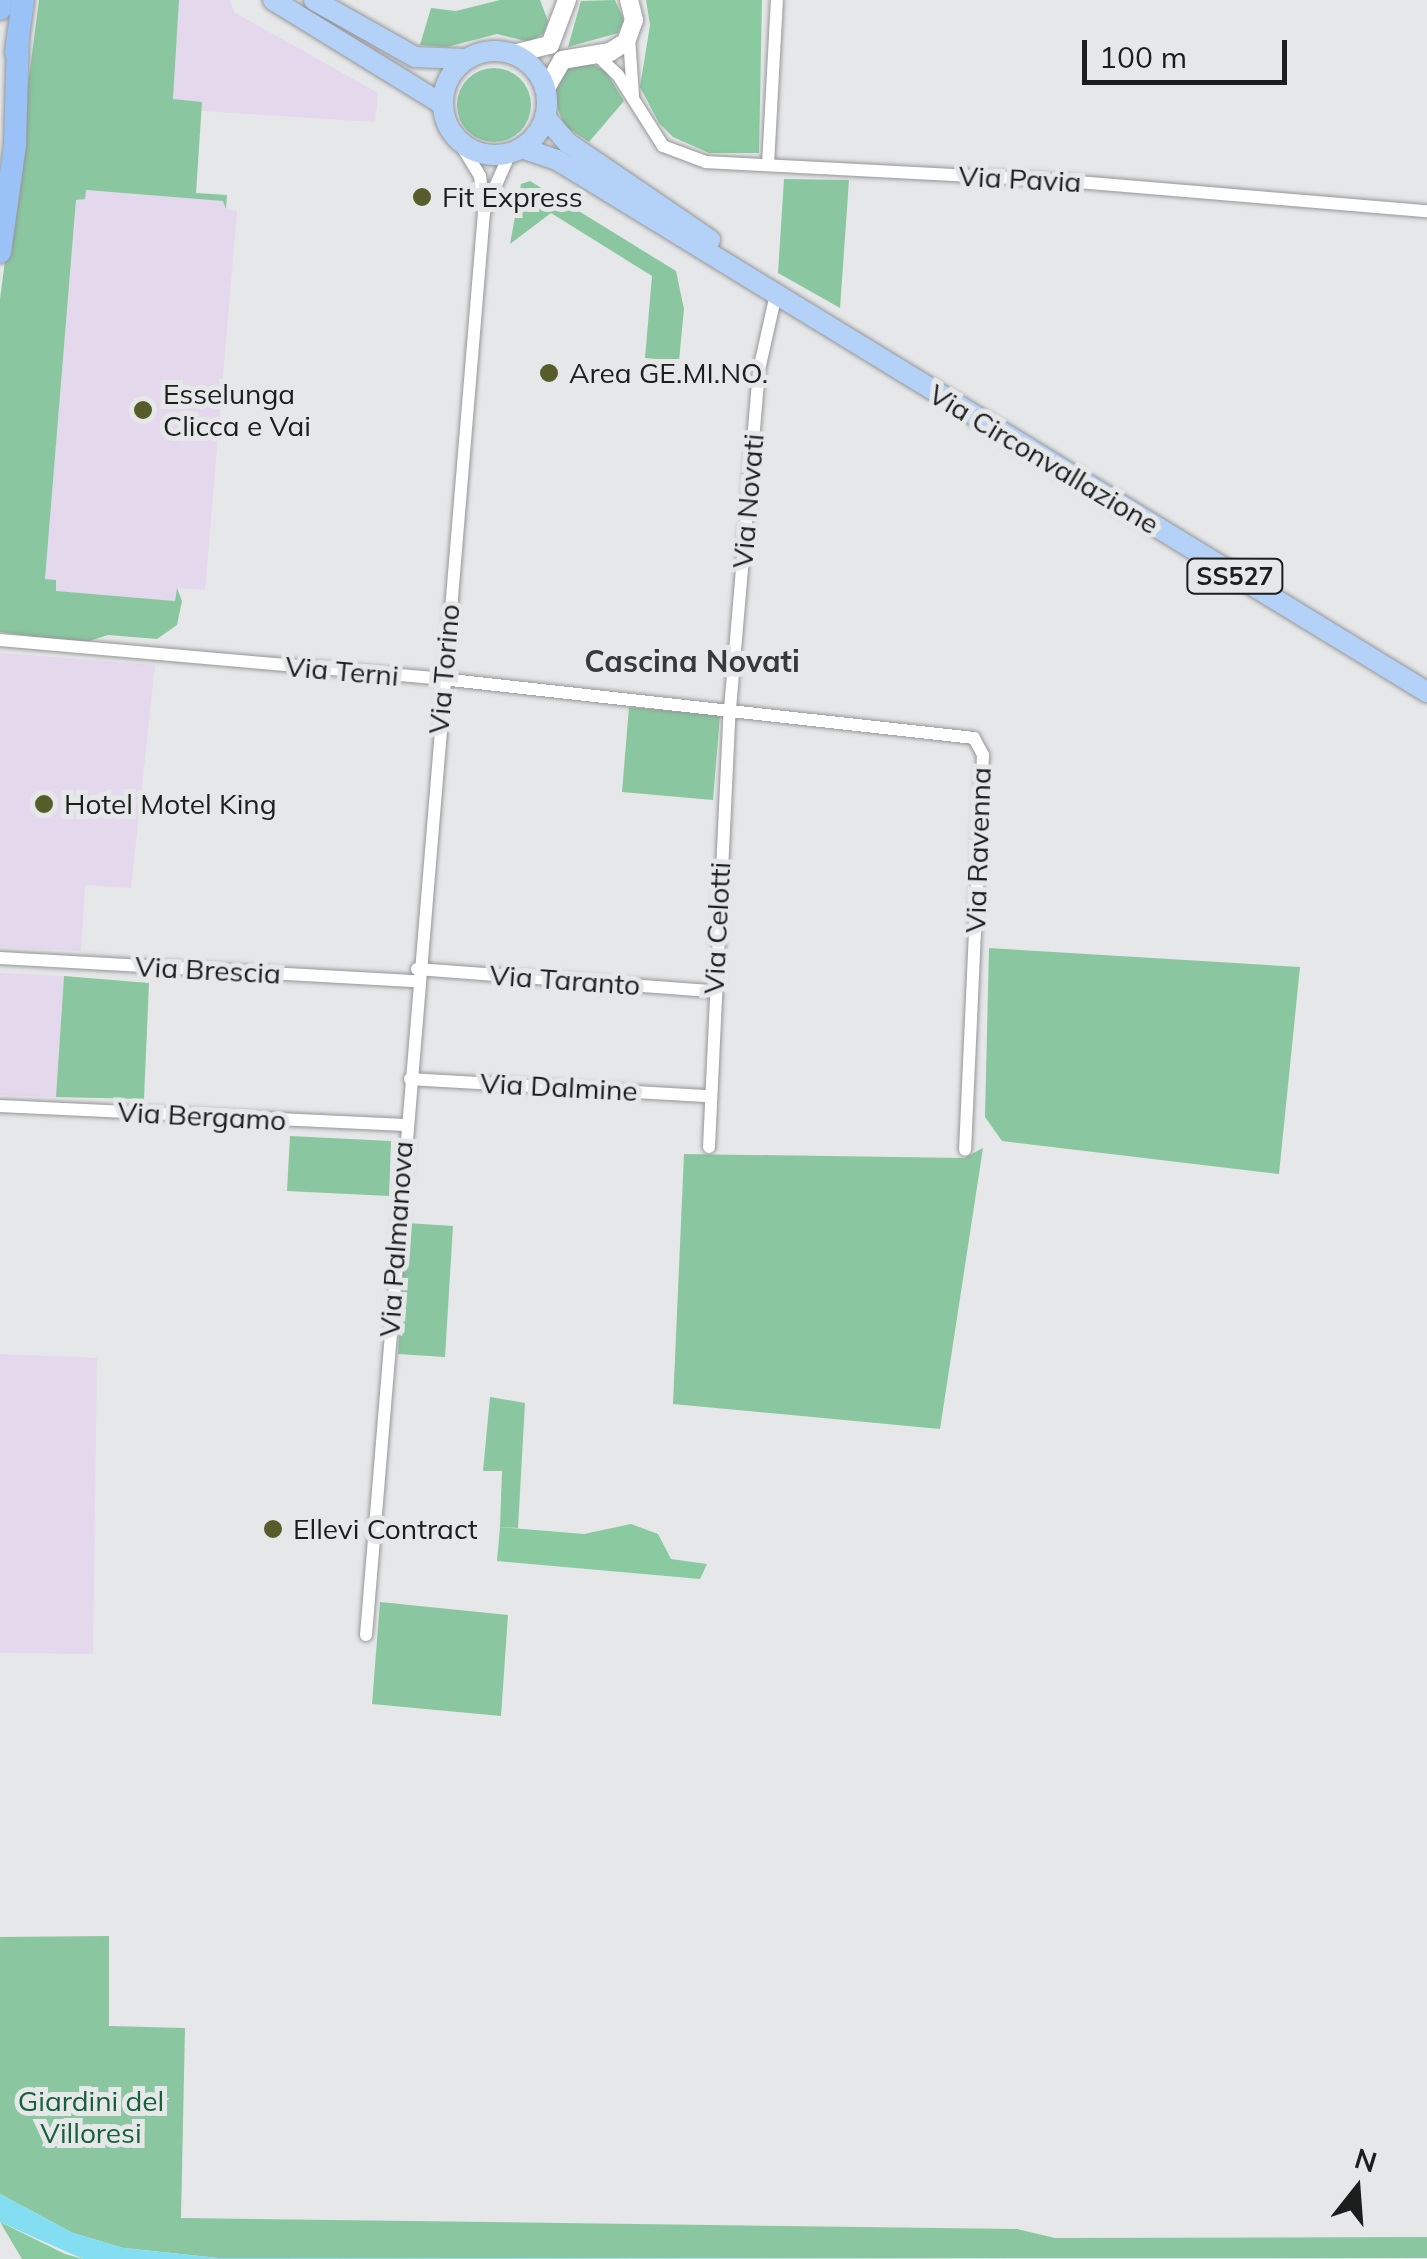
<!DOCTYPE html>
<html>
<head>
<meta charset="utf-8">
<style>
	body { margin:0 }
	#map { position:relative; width:1427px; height:2259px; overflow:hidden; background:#e6e7e9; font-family:Mulish,sans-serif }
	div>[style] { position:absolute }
	.commercial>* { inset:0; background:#e3d8ec }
	.green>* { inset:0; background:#8ac7a0 }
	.round { border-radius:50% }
	.forest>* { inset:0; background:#89caa0 }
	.water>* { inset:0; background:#84def2 }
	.roads { filter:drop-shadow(0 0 2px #959698) drop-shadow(0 0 2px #959698) }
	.minor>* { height:12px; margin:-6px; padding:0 6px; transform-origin:6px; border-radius:6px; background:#fff }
	.tertiary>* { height:18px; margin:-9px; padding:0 9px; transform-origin:9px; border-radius:9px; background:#fff }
	.primary>* { height:20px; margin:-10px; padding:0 10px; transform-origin:10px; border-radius:10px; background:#b4d1f8 }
	.primary>.ring { margin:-10px; padding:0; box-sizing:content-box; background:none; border:20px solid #b4d1f8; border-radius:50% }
	.trunk>* { height:22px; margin:-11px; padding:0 11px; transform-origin:11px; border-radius:11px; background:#9bc2f6 }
	.dots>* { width:28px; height:28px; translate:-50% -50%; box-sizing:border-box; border:5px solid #e6e7e9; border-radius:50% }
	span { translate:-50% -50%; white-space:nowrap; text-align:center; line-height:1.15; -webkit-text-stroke:10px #e6e7e9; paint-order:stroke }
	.shield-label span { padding:2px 8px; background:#e6e7e9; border:2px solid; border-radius:8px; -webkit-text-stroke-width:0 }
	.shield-label { font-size:25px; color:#1c1d1d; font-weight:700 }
	.street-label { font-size:28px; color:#1c1d1d }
	.poi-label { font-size:28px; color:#1c1d1d }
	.left { translate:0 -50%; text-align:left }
	.park-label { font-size:28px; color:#156139 }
	.neighbourhood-label { font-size:30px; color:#38393b; font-weight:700 }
	.north { position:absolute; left:1307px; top:2139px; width:100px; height:100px; -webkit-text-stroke:8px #e6e7e9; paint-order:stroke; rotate:17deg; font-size:28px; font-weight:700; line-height:40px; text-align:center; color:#1c1d1d }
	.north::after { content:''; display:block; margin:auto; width:35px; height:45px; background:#1c1d1d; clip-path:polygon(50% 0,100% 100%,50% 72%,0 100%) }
	.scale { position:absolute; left:1082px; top:40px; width:205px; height:45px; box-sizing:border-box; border:5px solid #1c1d1d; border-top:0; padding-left:12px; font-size:30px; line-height:35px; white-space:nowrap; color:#1c1d1d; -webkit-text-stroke:8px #e6e7e9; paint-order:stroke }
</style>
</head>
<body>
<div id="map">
	<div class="commercial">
		<div style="clip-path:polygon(179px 0,230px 0,234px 12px,378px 93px,375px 122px,202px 111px,202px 102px,173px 100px)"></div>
		<div style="clip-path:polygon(85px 190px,224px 201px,226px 209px,237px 211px,205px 590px,177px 588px,176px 601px,55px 591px,45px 580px,76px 199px)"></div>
		<div style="clip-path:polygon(0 653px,155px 665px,131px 888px,85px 885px,81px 951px,0 947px)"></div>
		<div style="clip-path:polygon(0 973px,64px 976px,56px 1097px,0 1095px)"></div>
		<div style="clip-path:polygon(0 1354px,97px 1358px,93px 1654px,0 1653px)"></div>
	</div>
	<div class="green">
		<div style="clip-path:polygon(39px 0,179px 0,173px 99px,202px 102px,196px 193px,227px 195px,226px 209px,223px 201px,86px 190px,85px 199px,76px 200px,45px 579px,56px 580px,56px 591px,175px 601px,177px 588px,182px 601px,177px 625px,157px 639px,108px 635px,83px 643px,0 632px,0 299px)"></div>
		<div style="clip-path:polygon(500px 0,540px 0,548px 21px,544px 33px,530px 42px,497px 34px,447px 47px,420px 45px,431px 8px,456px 11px)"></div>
		<div style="clip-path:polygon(615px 0,624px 20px,618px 33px,568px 47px,581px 1px)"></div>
		<div style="clip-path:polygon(579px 59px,605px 70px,624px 101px,589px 142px,565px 126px,558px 110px,555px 87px,566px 62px,571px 68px)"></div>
		<div class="round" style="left:457px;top:68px;width:74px;height:74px"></div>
		<div style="clip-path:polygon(784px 179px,849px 180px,840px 308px,778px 273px)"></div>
		<div style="clip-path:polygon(530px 181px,676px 271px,684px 309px,679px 361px,645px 358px,652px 276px,551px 213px,510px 244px,521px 184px)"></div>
		<div style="clip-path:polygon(629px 707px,720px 715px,713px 800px,622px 792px)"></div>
		<div style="clip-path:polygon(989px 948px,1300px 967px,1279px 1174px,1002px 1141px,985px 1117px)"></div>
		<div style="clip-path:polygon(64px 976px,149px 983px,144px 1099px,56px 1097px)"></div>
		<div style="clip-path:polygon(290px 1136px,391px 1141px,389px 1196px,287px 1191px)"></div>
		<div style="clip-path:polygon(983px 1148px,940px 1429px,673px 1404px,684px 1154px,964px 1158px)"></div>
		<div style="clip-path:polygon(406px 1223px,453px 1226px,445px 1357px,398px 1354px)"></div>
		<div style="clip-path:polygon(490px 1397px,525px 1403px,518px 1528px,500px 1527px,502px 1471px,483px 1471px)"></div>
		<div style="clip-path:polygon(380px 1602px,508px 1615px,501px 1716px,372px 1704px)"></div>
		<div style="clip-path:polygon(109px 1936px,109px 2026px,185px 2028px,181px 2218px,1017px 2229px,1055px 2238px,1427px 2237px,1427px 2258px,218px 2258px,124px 2248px,73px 2233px,0 2194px,0 1937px)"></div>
	</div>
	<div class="forest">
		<div style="clip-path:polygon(646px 0,762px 0,759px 153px,709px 153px,673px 137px,659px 123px,640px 87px,650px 25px)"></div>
		<div style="clip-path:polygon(631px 1524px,658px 1534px,671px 1559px,707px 1564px,700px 1579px,497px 1561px,500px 1527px,584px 1534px)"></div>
		<div style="clip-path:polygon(0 2222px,65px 2254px,83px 2259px,22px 2259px)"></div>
	</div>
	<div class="water">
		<div style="clip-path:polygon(0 2194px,73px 2233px,124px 2248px,218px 2258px,1427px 2259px,83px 2259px,0 2222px)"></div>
	</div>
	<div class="roads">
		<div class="minor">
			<div style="left:629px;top:37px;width:58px;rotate:86.1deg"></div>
			<div style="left:596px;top:54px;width:30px;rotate:44deg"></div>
			<div style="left:618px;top:75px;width:84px;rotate:57.6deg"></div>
			<div style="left:663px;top:146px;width:46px;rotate:20.4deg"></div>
			<div style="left:706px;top:162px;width:361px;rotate:3deg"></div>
			<div style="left:1066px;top:181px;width:362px;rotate:4.8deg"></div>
			<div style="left:768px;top:165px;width:165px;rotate:-86.9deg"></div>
			<div style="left:485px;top:210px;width:62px;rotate:-66.3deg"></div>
			<div style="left:0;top:640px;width:444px;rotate:5deg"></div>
			<div style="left:442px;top:679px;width:535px;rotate:6.33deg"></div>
			<div style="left:974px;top:738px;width:19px;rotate:62deg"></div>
			<div style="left:983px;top:755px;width:395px;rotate:92.6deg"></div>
			<div style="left:0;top:958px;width:417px;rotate:3.2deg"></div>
			<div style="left:417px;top:969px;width:297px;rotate:4.3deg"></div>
			<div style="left:410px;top:1079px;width:298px;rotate:3.3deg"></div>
			<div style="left:0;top:1106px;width:405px;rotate:2.7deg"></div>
			<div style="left:709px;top:1147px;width:439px;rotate:-87.3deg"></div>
			<div style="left:730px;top:709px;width:340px;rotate:-85.1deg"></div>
			<div style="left:759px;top:370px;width:78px;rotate:-77.4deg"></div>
			<div style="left:366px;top:1635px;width:1427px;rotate:-85.26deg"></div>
			<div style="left:484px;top:213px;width:37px;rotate:-96deg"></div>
			<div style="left:480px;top:176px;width:42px;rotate:-121.4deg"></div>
		</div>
		<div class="tertiary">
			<div style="left:513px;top:54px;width:38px;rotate:-14deg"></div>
			<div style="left:550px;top:45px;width:48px;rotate:-69.3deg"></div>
			<div style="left:545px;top:90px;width:34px;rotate:-60deg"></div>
			<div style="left:562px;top:60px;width:49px;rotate:-9.5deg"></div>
			<div style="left:610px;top:52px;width:19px;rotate:-32deg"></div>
			<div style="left:626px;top:42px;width:23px;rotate:-70deg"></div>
			<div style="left:634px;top:20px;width:21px;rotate:-104deg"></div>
		</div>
		<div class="primary">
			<div style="left:273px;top:0;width:198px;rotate:31.6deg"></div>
			<div style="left:314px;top:0;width:116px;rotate:29.4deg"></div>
			<div style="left:415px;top:57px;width:52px;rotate:2.2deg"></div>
			<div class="ring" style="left:443px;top:51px;width:84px;height:84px"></div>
			<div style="left:545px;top:117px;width:35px;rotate:49deg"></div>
			<div style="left:568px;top:143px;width:172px;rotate:34.3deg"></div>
			<div style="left:522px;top:148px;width:37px;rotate:19deg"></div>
			<div style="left:557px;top:160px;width:1020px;rotate:31.45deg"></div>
		</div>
		<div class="trunk">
			<div style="left:0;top:9px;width:9px;rotate:-84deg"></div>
			<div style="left:16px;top:52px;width:52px;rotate:-82.3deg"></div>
			<div style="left:0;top:252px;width:108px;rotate:-82deg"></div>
			<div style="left:15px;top:145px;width:107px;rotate:-88.4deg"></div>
		</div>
	</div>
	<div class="dots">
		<div style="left:422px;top:197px;background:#565d2b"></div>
		<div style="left:549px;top:373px;background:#565d2b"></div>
		<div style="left:143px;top:410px;background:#565d2b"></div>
		<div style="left:44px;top:804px;background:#565d2b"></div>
		<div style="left:273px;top:1529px;background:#565d2b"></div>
	</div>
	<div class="shield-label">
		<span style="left:1235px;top:576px">SS527</span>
	</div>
	<div class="street-label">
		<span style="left:1020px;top:179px;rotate:3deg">Via Pavia</span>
		<span style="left:1044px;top:459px;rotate:31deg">Via Circonvallazione</span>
		<span style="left:748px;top:501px;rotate:-85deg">Via Novati</span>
		<span style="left:444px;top:669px;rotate:-85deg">Via Torino</span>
		<span style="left:342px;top:671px;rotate:5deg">Via Terni</span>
		<span style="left:978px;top:850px;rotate:-88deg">Via Ravenna</span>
		<span style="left:717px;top:928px;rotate:-87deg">Via Celotti</span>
		<span style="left:208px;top:970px;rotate:3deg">Via Brescia</span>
		<span style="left:565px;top:980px;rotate:4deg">Via Taranto</span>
		<span style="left:559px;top:1087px;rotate:3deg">Via Dalmine</span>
		<span style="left:202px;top:1116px;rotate:3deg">Via Bergamo</span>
		<span style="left:396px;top:1239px;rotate:-86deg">Via Palmanova</span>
	</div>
	<div class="poi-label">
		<span class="left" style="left:442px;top:197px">Fit Express</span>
		<span class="left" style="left:569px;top:373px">Area GE.MI.NO.</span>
		<span class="left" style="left:163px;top:410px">Esselunga<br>Clicca e Vai</span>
		<span class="left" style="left:64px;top:804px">Hotel Motel King</span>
		<span class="left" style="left:293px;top:1529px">Ellevi Contract</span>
	</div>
	<div class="park-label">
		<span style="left:91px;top:2117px">Giardini del<br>Villoresi</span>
	</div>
	<div class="neighbourhood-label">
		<span style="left:692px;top:661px">Cascina Novati</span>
	</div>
	<div class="north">N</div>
	<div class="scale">100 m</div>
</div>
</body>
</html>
